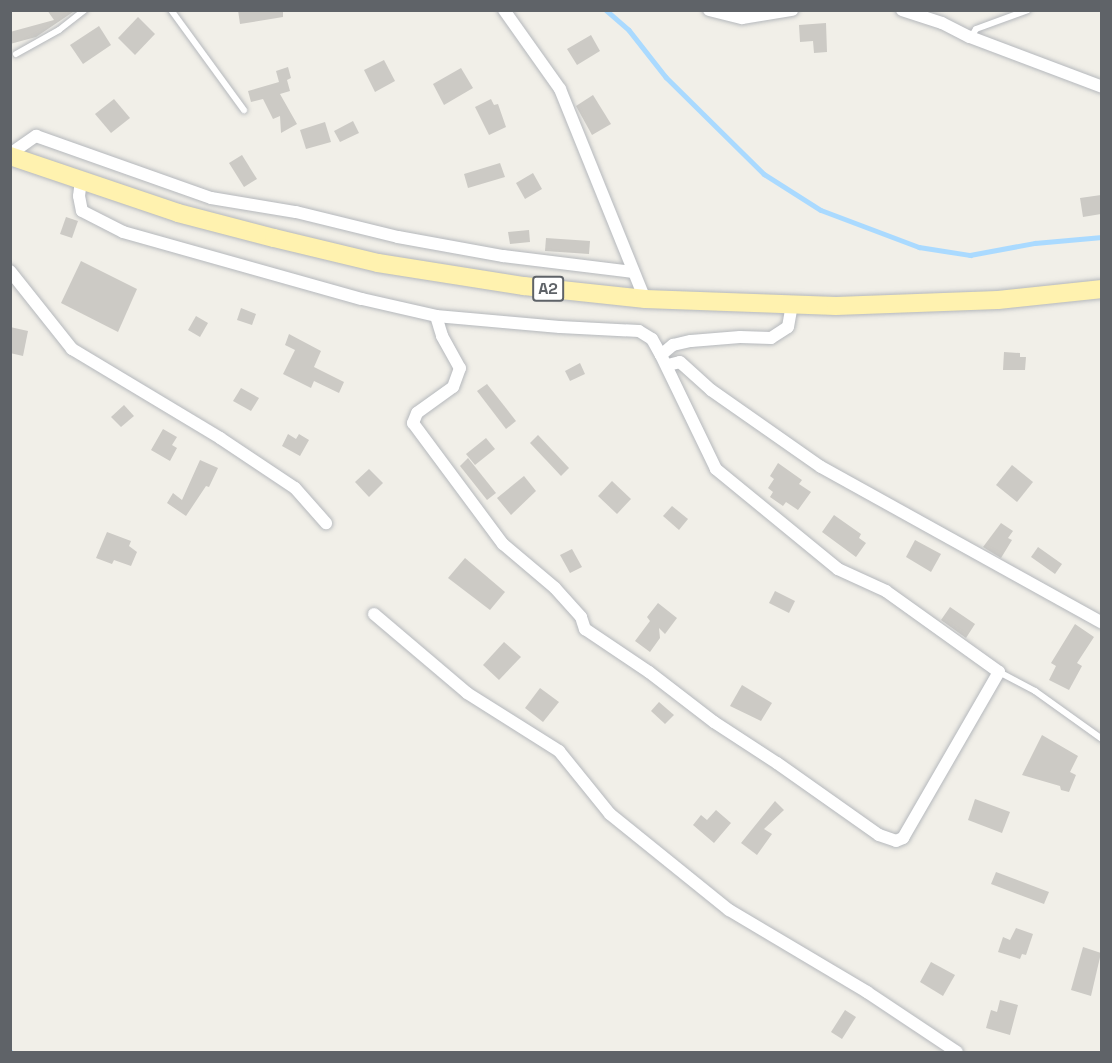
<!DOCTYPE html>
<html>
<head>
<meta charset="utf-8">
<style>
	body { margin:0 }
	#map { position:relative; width:1112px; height:1063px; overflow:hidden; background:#f1efe8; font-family:"Space Grotesk",sans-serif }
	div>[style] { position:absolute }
	.stream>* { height:4.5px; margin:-2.25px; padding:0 2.25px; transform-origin:2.25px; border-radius:2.25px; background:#aadaff }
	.building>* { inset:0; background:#cccac5 }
	.roads { filter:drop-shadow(0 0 2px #b5b8bc) drop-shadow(0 0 2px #b5b8bc) }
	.service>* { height:6px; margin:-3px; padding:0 3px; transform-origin:3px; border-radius:3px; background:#fff }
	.minor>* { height:12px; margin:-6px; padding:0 6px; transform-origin:6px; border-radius:6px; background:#fff }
	.primary>* { height:18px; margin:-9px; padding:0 9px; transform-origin:9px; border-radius:9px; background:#fff2af }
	span { translate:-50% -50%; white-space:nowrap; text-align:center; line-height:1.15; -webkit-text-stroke:5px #fff; paint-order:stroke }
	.shield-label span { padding:2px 4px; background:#fff; border:2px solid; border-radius:4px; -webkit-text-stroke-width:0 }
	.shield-label { font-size:16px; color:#5f6368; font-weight:700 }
	.frame { position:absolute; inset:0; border:12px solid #5f6368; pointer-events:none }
</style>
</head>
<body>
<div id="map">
	<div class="stream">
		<div style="left:606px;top:10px;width:30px;rotate:41deg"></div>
		<div style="left:629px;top:30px;width:60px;rotate:51.8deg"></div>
		<div style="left:666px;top:77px;width:138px;rotate:44.7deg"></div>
		<div style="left:764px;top:174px;width:67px;rotate:32.3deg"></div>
		<div style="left:821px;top:210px;width:105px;rotate:20.7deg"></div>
		<div style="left:919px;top:247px;width:52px;rotate:8.9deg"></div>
		<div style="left:970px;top:255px;width:66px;rotate:-10.5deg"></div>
		<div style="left:1035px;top:243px;width:67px;rotate:-5.1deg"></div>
		<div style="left:10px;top:1051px;width:1px;rotate:45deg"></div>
	</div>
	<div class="building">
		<div style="clip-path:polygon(47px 10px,76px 10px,36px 37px,10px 44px,10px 32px,54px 20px)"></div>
		<div style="clip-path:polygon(238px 10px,283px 10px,283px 17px,240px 24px)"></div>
		<div style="clip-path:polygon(138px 17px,155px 34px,135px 55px,118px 38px)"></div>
		<div style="clip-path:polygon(826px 23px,827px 52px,814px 53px,813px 41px,800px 42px,799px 25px)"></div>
		<div style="clip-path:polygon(99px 26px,111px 45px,83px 64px,70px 45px)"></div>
		<div style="clip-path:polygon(591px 35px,600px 51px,577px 65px,567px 49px)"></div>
		<div style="clip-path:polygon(384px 60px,395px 81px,375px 92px,364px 70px)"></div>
		<div style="clip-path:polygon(288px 67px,291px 78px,287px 80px,290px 91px,280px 94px,297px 124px,281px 133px,280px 116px,273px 119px,263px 99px,251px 102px,248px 91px,279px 82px,276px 71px)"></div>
		<div style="clip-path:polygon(461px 68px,473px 88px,444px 105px,433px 84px)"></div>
		<div style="clip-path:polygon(593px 95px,611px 124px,592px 135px,576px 106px)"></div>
		<div style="clip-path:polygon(114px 99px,130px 118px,111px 133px,95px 114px)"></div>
		<div style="clip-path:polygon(491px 99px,494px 105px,498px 104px,506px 127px,489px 135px,475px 107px)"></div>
		<div style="clip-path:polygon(353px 121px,359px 133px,340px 142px,334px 131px)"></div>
		<div style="clip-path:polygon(325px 122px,331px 142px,306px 149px,300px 130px)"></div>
		<div style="clip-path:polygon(242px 155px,257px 179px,244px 187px,229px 163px)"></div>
		<div style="clip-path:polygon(500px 163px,505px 177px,468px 188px,464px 174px)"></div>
		<div style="clip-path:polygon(533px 173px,542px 189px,525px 199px,516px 183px)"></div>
		<div style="clip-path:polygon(1101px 195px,1101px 214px,1083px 217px,1080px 198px)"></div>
		<div style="clip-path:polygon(66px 217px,78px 221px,72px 238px,60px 234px)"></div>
		<div style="clip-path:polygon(529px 230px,530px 242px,510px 244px,508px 232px)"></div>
		<div style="clip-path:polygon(546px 238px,590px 241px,589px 254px,545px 251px)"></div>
		<div style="clip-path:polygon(81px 261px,137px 289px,118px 332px,61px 303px)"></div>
		<div style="clip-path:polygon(241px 308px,256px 314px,252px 325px,237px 320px)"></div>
		<div style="clip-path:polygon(196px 316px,208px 323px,200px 337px,188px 330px)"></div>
		<div style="clip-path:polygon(10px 327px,28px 331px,23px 356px,10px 353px)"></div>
		<div style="clip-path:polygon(289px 334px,321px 351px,314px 367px,344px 382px,339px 393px,314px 381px,311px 388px,283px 374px,295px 350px,285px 345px)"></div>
		<div style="clip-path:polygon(1004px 352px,1020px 353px,1020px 357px,1026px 357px,1025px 370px,1003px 370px)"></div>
		<div style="clip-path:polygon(580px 363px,585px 374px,570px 381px,565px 371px)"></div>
		<div style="clip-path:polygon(487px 384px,516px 421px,506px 429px,477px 391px)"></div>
		<div style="clip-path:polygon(241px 388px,259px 398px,251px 411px,233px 401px)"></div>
		<div style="clip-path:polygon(124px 405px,134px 416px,121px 427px,111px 417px)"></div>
		<div style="clip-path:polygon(163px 429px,177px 437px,172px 445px,177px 448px,170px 461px,151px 450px)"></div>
		<div style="clip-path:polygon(288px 434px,296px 439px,299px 434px,309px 440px,300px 456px,282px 446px)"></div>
		<div style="clip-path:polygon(538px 435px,569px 468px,561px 476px,530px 443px)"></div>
		<div style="clip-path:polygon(486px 438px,495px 449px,475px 465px,466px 454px)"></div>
		<div style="clip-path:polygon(468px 458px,496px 493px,487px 500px,460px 466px)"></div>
		<div style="clip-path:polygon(200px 460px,218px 468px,209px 487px,206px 486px,186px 516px,167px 503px,173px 493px,182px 500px)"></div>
		<div style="clip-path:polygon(778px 463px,802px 480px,799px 484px,811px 492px,798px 510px,786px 502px,783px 506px,770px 497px,773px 492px,768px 488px,774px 479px,770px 476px)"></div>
		<div style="clip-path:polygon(1012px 465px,1033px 482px,1017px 502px,996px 485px)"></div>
		<div style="clip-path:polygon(369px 469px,383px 483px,369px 497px,355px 482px)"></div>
		<div style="clip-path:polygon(524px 476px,536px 491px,511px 515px,497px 498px)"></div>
		<div style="clip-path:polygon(612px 481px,631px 499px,617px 514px,598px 496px)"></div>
		<div style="clip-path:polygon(672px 506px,688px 519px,679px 530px,663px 516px)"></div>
		<div style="clip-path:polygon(834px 515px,861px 534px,859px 538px,866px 543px,856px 557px,822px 532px)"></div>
		<div style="clip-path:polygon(1001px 523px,1013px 531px,1008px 538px,1012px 540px,1001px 558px,983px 547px)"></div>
		<div style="clip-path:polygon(107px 532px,131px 541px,129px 546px,137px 552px,131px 566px,114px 560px,112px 564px,96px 558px)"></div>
		<div style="clip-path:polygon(915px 540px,941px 554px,931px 572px,906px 557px)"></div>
		<div style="clip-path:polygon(1038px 547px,1062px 564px,1055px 574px,1031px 557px)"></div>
		<div style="clip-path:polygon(572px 549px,582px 567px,570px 573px,560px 555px)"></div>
		<div style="clip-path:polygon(465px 558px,505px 592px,490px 610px,448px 578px)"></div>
		<div style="clip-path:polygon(775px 591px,795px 601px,789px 613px,769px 603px)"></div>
		<div style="clip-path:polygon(658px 603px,677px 618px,665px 634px,659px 628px,660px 638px,650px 652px,635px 641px,650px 621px,647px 617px)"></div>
		<div style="clip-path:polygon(950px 607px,975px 624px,966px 638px,941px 620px)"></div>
		<div style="clip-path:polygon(1075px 624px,1094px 637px,1077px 663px,1082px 666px,1069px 690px,1049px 680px,1056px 666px,1051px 663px)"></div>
		<div style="clip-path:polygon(504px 642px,521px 657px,499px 680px,483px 665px)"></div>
		<div style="clip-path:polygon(742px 685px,772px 703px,761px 721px,730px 706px)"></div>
		<div style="clip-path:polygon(540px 688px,559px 702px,543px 722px,525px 708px)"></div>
		<div style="clip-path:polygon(659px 702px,674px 715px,665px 724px,651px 711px)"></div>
		<div style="clip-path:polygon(1042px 735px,1078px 756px,1070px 772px,1076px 775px,1069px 792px,1061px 790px,1060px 786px,1022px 775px)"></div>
		<div style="clip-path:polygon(975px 799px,1010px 812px,1002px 833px,968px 820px)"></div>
		<div style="clip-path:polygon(775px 801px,784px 810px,764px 829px,772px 834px,757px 855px,741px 843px)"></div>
		<div style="clip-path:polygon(716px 810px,731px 823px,714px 843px,693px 825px,701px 815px,707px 820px)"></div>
		<div style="clip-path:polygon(996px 872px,1049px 892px,1044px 904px,991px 884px)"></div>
		<div style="clip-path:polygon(1016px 928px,1033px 934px,1026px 955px,1022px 954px,1020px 959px,998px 952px,1003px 937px,1010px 940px)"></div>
		<div style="clip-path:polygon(1083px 947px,1101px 953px,1091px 996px,1071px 990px)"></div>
		<div style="clip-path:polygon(931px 962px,955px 975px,943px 996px,920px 982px)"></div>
		<div style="clip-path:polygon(1000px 1000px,1018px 1005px,1010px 1035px,986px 1028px,991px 1010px,997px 1012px)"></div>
		<div style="clip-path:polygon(845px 1010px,856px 1017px,842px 1039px,831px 1032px)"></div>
	</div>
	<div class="roads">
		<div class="service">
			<div style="left:171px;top:10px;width:124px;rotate:53.9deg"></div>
			<div style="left:971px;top:37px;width:9px;rotate:-58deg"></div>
			<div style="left:976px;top:29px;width:55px;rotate:-20.1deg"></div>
			<div style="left:16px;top:54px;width:49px;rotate:-29.2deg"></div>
			<div style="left:59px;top:30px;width:33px;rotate:-38deg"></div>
			<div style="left:999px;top:672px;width:41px;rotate:27.8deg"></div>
			<div style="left:1035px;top:691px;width:82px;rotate:35.6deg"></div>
		</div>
		<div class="minor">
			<div style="left:504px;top:10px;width:97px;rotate:54.7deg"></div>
			<div style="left:560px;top:89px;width:227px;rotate:68deg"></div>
			<div style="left:709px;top:10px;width:34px;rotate:14deg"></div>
			<div style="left:742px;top:18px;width:51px;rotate:-9.1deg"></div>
			<div style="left:902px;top:10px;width:42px;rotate:18deg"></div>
			<div style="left:942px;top:23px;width:31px;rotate:27deg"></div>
			<div style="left:970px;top:37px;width:141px;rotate:20.7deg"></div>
			<div style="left:10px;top:154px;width:32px;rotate:-35deg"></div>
			<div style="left:36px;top:136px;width:186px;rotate:19.5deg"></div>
			<div style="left:211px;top:198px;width:86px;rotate:9.4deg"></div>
			<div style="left:296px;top:212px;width:105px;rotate:13.8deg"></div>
			<div style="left:398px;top:237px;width:107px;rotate:10.3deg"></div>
			<div style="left:503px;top:256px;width:131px;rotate:7deg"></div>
			<div style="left:81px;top:180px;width:16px;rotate:97deg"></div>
			<div style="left:79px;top:196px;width:15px;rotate:79deg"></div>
			<div style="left:82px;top:211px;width:46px;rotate:27.1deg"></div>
			<div style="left:123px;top:232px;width:248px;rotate:15.7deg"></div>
			<div style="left:362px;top:299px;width:76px;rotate:12.9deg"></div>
			<div style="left:436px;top:316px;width:124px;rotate:5.1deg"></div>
			<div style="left:560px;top:327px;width:79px;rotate:2.9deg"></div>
			<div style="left:639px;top:331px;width:15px;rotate:32deg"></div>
			<div style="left:652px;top:339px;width:18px;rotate:61deg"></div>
			<div style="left:10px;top:271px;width:100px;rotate:51.5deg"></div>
			<div style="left:72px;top:349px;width:173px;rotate:31deg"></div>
			<div style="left:220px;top:438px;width:90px;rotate:33.7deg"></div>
			<div style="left:295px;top:488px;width:47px;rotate:48.5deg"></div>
			<div style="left:436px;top:316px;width:21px;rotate:73deg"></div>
			<div style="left:442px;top:336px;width:37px;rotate:61deg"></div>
			<div style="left:460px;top:368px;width:20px;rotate:110deg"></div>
			<div style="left:453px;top:387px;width:44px;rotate:144.2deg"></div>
			<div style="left:417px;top:413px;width:11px;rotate:112deg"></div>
			<div style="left:413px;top:423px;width:151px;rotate:53.4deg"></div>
			<div style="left:503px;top:544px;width:68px;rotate:40.2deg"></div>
			<div style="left:555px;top:588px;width:39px;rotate:48deg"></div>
			<div style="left:581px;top:617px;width:13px;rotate:72deg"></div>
			<div style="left:585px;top:629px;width:77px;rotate:33.9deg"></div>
			<div style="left:649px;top:672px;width:82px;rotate:37.6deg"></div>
			<div style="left:714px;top:722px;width:75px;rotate:33.1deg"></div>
			<div style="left:777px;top:763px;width:125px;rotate:35.2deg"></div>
			<div style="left:879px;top:835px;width:18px;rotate:19deg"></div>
			<div style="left:896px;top:841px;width:8px;rotate:-23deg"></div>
			<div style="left:903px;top:838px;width:192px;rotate:-60deg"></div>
			<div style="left:999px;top:672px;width:139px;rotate:-144.4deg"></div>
			<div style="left:886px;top:591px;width:53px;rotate:-155.4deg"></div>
			<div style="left:838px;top:569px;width:158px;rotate:-140.7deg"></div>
			<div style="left:716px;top:469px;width:127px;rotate:-115.8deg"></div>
			<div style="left:661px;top:355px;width:16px;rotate:-40deg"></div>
			<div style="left:673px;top:345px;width:18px;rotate:-13deg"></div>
			<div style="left:691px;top:341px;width:49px;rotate:-4.7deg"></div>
			<div style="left:740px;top:337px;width:31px;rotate:2deg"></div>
			<div style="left:771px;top:338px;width:20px;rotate:-33deg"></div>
			<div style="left:788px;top:327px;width:23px;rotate:-80deg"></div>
			<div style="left:668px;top:365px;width:12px;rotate:-14deg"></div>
			<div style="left:680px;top:362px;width:42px;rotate:42.1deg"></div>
			<div style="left:711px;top:390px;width:134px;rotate:35deg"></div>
			<div style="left:821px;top:467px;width:321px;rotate:29deg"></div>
			<div style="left:374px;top:614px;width:122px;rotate:40.3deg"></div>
			<div style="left:467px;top:693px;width:109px;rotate:32.2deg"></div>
			<div style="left:559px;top:751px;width:81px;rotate:51deg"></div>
			<div style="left:610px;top:814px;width:153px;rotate:38.9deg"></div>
			<div style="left:729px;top:910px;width:161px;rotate:30.7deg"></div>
			<div style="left:867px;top:992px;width:108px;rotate:33.7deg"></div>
		</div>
		<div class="primary">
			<div style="left:10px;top:156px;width:177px;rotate:18.7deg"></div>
			<div style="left:178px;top:213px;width:99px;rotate:14.6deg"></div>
			<div style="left:274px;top:238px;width:107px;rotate:13.5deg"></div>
			<div style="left:378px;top:263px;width:148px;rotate:9deg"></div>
			<div style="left:524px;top:286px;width:122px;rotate:6.1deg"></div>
			<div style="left:645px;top:299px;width:191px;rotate:2.1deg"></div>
			<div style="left:836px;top:306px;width:162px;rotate:-2.1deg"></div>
			<div style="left:998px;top:300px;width:105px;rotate:-6deg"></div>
		</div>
	</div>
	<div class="shield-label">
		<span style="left:548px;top:289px">A2</span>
	</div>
	<div class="frame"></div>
</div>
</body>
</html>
